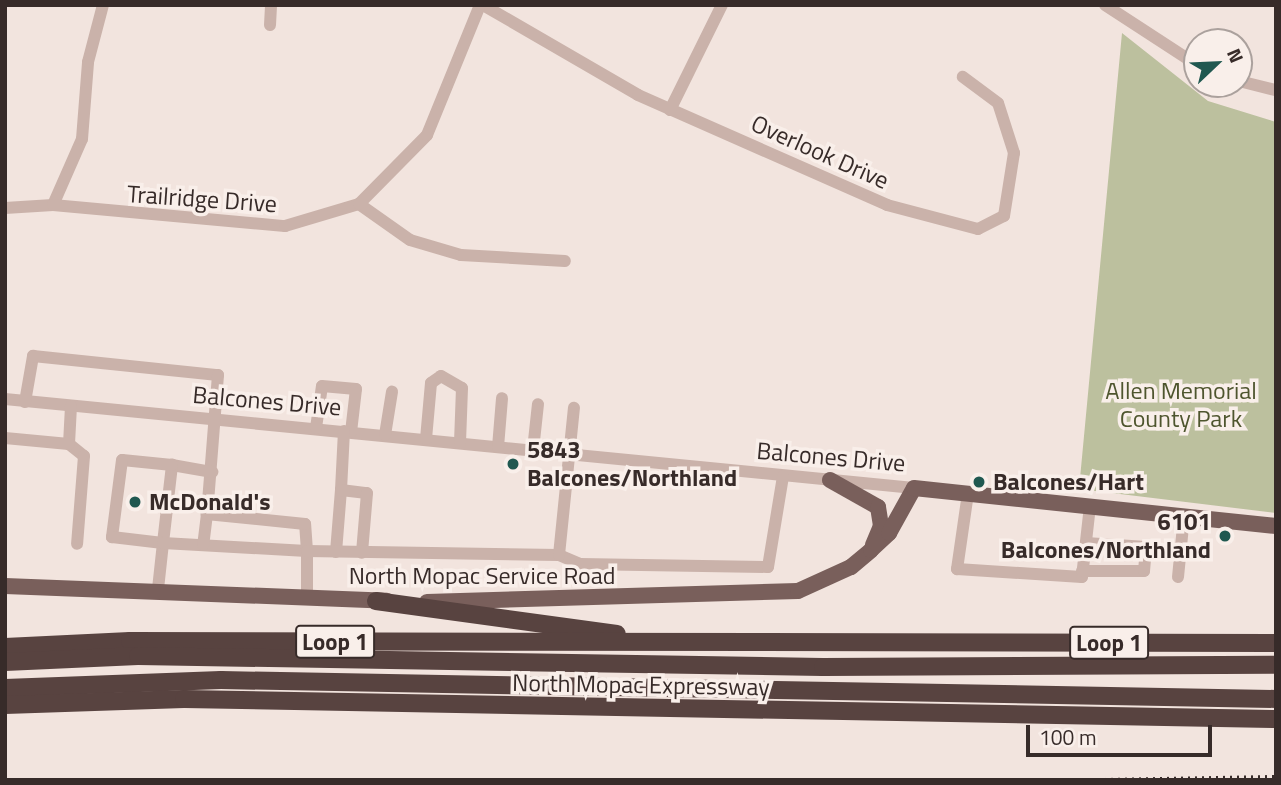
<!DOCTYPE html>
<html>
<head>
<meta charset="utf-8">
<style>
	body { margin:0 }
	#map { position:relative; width:1281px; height:785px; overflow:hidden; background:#f2e4de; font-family:"Titillium Web",sans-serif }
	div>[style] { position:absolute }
	.green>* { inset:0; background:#bcc09e }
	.minor>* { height:12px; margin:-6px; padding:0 6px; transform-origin:6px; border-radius:6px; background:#cab2aa }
	.major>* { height:16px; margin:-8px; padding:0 8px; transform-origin:8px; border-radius:8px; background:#795f5b }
	.highway>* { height:18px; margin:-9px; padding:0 9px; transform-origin:9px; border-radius:9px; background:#584340 }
	.rail>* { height:3.5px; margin-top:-1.75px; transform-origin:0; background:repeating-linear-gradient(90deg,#372b29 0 2px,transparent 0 7px) }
	.dots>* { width:19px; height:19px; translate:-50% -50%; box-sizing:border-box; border:4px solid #f9efea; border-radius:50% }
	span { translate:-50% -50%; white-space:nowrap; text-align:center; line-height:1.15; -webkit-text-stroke:7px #f9efea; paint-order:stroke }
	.shield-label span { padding:2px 5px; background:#f9efea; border:2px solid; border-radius:5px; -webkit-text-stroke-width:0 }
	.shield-label { font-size:23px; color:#372b29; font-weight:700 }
	.street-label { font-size:24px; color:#372b29 }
	.park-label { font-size:24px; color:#4e552e }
	.poi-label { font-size:24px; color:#372b29; font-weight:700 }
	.left { translate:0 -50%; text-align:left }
	.right { translate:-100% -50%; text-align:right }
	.frame { position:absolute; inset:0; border:7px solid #372b29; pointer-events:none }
	.north { position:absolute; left:1183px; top:28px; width:70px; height:70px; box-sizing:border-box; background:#f9efea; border:2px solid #aba19d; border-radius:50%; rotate:67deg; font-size:19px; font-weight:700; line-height:28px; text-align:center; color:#372b29 }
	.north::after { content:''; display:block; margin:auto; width:24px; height:32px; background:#205850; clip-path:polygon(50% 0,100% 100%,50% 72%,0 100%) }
	.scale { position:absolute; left:1026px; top:725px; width:186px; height:32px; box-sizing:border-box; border:4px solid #372b29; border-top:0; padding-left:9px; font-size:21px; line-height:24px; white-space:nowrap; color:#372b29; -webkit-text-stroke:5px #f9efea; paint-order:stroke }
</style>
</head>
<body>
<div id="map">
	<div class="green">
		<div style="clip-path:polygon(1122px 33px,1208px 101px,1276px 122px,1276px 513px,1079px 489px)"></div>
	</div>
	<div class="minor">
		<div style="left:483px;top:5px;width:179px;rotate:30.1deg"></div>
		<div style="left:638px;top:95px;width:272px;rotate:23.8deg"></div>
		<div style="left:887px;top:205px;width:94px;rotate:14.8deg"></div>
		<div style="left:978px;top:229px;width:29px;rotate:-27deg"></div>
		<div style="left:1004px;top:216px;width:64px;rotate:-81deg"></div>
		<div style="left:1014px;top:153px;width:52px;rotate:-107.7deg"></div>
		<div style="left:998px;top:103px;width:44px;rotate:-143.4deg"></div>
		<div style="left:1105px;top:5px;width:110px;rotate:33.1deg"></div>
		<div style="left:270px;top:25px;width:20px;rotate:-87deg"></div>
		<div style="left:1239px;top:81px;width:38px;rotate:14deg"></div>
		<div style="left:670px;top:110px;width:117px;rotate:-63.7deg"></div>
		<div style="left:359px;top:204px;width:62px;rotate:35.2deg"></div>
		<div style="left:410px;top:240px;width:53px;rotate:16.4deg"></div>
		<div style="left:461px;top:255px;width:104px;rotate:3.3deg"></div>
		<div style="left:53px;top:205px;width:72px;rotate:-66.3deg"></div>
		<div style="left:82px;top:139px;width:77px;rotate:-85.5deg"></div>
		<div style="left:88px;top:62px;width:59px;rotate:-75.3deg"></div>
		<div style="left:5px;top:208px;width:48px;rotate:-3.6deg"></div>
		<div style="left:53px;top:205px;width:233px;rotate:5.2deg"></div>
		<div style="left:285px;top:226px;width:77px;rotate:-16.6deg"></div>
		<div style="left:359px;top:204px;width:97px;rotate:-45.4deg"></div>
		<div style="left:427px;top:135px;width:140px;rotate:-67.8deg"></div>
		<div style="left:5px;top:399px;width:913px;rotate:5.59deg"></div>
		<div style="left:25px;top:402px;width:47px;rotate:-80.1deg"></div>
		<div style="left:33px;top:356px;width:186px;rotate:5.9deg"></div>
		<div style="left:218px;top:375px;width:139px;rotate:94.5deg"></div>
		<div style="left:71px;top:406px;width:38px;rotate:93deg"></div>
		<div style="left:69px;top:444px;width:19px;rotate:39deg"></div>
		<div style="left:84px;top:456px;width:88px;rotate:94.5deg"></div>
		<div style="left:316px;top:428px;width:42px;rotate:-81.9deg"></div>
		<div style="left:322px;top:386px;width:34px;rotate:5deg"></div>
		<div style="left:356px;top:389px;width:43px;rotate:96.6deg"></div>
		<div style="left:385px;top:435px;width:44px;rotate:-80.8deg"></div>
		<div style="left:5px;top:438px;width:64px;rotate:5.4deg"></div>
		<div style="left:426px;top:439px;width:56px;rotate:-84.9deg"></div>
		<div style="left:431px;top:383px;width:12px;rotate:-35deg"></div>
		<div style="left:441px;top:376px;width:24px;rotate:30deg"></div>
		<div style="left:462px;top:388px;width:55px;rotate:92.1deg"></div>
		<div style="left:498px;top:447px;width:49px;rotate:-85.3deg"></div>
		<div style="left:533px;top:450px;width:46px;rotate:-83.8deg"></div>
		<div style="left:172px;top:465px;width:41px;rotate:9.9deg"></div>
		<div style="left:341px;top:490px;width:59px;rotate:-87.1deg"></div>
		<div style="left:968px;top:493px;width:77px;rotate:98.2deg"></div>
		<div style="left:957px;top:569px;width:125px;rotate:3.7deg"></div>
		<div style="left:1082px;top:577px;width:71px;rotate:-83.6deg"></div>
		<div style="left:336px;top:552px;width:62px;rotate:-85.4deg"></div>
		<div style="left:341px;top:490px;width:26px;rotate:7deg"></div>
		<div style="left:367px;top:493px;width:60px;rotate:94.8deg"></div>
		<div style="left:559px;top:555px;width:23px;rotate:23deg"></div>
		<div style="left:580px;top:564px;width:188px;rotate:0.9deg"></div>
		<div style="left:768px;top:567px;width:92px;rotate:-80.6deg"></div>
		<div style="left:1082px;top:571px;width:62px"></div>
		<div style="left:1144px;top:571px;width:24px;rotate:-85deg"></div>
		<div style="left:1146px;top:547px;width:60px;rotate:-176.2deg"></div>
		<div style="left:1178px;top:577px;width:61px;rotate:-84.4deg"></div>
		<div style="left:158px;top:589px;width:46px;rotate:-83.8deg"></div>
		<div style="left:163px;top:543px;width:79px;rotate:-83.4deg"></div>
		<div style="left:172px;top:465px;width:50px;rotate:-174.3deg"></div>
		<div style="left:122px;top:460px;width:78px;rotate:97.4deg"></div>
		<div style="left:112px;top:537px;width:51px;rotate:6.7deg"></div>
		<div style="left:163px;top:543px;width:144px;rotate:3.2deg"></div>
		<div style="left:307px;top:551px;width:27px;rotate:-94deg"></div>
		<div style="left:305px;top:524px;width:99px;rotate:-174.2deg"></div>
		<div style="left:207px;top:514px;width:31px;rotate:97deg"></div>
		<div style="left:307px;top:597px;width:46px;rotate:-90deg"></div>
		<div style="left:307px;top:551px;width:252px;rotate:0.9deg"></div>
		<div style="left:559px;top:555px;width:148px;rotate:-84.2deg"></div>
	</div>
	<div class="major">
		<div style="left:830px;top:480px;width:55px;rotate:29.4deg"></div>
		<div style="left:878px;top:507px;width:19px;rotate:81deg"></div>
		<div style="left:881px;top:526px;width:21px;rotate:113deg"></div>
		<div style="left:5px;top:586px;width:382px;rotate:2.2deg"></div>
		<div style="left:427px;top:602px;width:371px;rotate:-1.7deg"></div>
		<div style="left:798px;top:591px;width:58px;rotate:-24.4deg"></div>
		<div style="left:851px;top:567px;width:26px;rotate:-40deg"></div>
		<div style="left:871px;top:550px;width:25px;rotate:-43deg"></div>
		<div style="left:889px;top:533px;width:51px;rotate:-60.9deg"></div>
		<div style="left:914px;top:488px;width:364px;rotate:6deg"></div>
	</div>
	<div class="highway">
		<div style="left:376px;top:601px;width:243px;rotate:7.8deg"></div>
		<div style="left:5px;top:647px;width:125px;rotate:-2.7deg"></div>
		<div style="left:130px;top:641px;width:1146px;rotate:0.1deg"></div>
		<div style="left:5px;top:662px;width:133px;rotate:-2.6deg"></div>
		<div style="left:138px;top:656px;width:685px;rotate:0.92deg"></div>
		<div style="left:823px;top:667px;width:453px;rotate:-0.3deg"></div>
		<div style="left:5px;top:688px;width:216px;rotate:-2.1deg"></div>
		<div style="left:221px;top:680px;width:1055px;rotate:1.03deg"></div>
		<div style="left:5px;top:705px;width:179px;rotate:-1.9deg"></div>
		<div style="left:184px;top:699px;width:1092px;rotate:1.05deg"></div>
	</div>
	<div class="rail">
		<div style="left:1104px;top:780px;width:172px;rotate:-1deg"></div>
	</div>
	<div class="dots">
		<div style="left:513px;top:464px;background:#205850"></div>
		<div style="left:979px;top:482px;background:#205850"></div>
		<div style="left:135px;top:502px;background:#205850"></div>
		<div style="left:1225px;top:536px;background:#205850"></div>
	</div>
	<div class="shield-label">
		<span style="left:335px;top:642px">Loop 1</span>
		<span style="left:1109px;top:643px">Loop 1</span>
	</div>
	<div class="street-label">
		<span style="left:820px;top:152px;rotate:24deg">Overlook Drive</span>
		<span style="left:202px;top:199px;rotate:4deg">Trailridge Drive</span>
		<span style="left:267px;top:401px;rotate:5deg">Balcones Drive</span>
		<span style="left:831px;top:457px;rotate:5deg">Balcones Drive</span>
		<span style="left:482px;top:576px">North Mopac Service Road</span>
		<span style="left:641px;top:685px;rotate:1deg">North Mopac Expressway</span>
	</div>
	<div class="park-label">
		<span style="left:1181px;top:405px">Allen Memorial<br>County Park</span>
	</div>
	<div class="poi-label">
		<span class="left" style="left:527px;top:464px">5843<br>Balcones/Northland</span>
		<span class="left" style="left:993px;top:482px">Balcones/Hart</span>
		<span class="left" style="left:149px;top:502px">McDonald's</span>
		<span class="right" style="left:1211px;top:536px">6101<br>Balcones/Northland</span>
	</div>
	<div class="frame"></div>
	<div class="north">N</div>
	<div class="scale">100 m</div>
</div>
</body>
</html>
